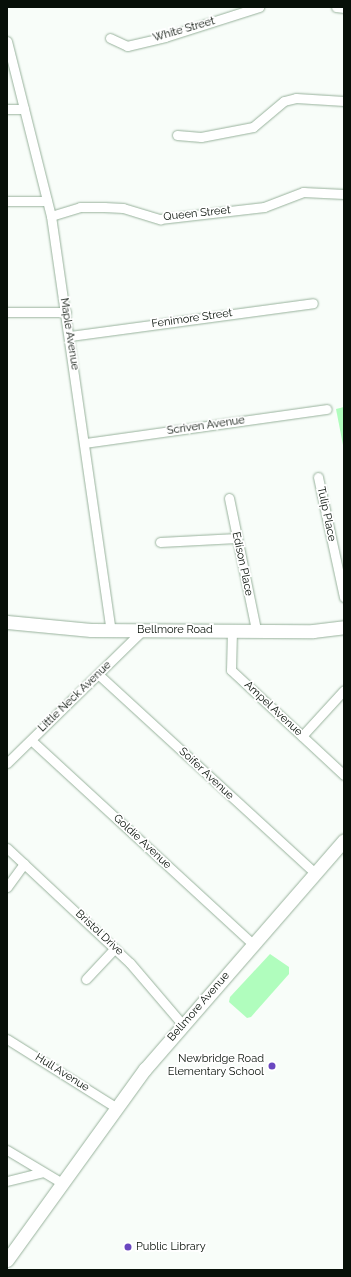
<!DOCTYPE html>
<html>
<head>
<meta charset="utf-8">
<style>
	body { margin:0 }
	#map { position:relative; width:351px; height:1277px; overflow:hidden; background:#f8fdf9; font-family:Raleway,sans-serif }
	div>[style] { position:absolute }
	.green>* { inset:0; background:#b0fdbd }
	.roads { filter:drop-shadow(0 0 1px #98b29c) drop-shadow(0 0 1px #98b29c) }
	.street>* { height:9px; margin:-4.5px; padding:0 4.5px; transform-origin:4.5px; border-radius:4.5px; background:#fff }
	.secondary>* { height:13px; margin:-6.5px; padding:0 6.5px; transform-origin:6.5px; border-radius:6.5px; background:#fff }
	.dots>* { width:11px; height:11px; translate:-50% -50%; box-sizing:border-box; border:2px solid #fff; border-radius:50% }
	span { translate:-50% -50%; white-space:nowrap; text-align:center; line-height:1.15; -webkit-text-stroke:3.5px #fff; paint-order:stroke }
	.street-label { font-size:11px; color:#071008 }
	.poi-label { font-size:11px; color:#071008 }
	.right { translate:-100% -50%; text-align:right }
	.left { translate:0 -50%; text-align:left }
	.frame { position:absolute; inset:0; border:8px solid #071008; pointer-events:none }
</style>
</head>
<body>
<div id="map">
	<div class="green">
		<div style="clip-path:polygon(344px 407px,344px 444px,343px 445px,336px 409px)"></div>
		<div style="clip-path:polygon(270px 954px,289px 967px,289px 974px,251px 1017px,247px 1018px,229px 1002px,230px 997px)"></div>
	</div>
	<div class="roads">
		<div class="street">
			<div style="left:336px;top:7px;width:8px;rotate:7deg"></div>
			<div style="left:110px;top:38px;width:19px;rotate:25deg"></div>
			<div style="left:127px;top:46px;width:39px;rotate:-13deg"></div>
			<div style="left:165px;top:37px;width:99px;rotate:-17.7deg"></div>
			<div style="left:7px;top:41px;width:180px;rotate:75.9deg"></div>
			<div style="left:51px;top:216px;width:418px;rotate:81.8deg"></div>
			<div style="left:7px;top:109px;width:17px"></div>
			<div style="left:177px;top:135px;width:24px;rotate:5deg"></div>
			<div style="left:201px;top:137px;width:53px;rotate:-10.9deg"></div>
			<div style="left:253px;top:127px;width:40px;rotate:-40deg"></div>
			<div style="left:284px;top:101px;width:12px;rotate:-14deg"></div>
			<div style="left:296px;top:98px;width:48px;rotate:3.6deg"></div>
			<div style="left:7px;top:201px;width:40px"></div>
			<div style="left:51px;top:216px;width:30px;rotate:-17deg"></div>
			<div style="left:80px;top:207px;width:24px"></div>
			<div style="left:104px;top:207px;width:19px;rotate:3deg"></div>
			<div style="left:123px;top:208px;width:39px;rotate:17deg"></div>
			<div style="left:160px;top:219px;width:105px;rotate:-6.6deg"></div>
			<div style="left:264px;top:207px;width:42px;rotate:-21deg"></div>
			<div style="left:303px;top:192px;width:41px;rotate:2.8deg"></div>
			<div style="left:7px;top:312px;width:59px"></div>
			<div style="left:70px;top:336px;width:245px;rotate:-7.7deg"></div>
			<div style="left:85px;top:443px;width:244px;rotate:-8deg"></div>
			<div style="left:318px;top:477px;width:123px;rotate:77.8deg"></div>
			<div style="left:229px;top:498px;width:134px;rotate:78.4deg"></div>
			<div style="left:160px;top:542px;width:77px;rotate:-3deg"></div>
			<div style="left:232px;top:630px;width:40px;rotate:91.4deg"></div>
			<div style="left:231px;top:670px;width:154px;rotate:42.9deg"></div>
			<div style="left:99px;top:675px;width:293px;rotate:42.5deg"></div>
			<div style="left:302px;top:736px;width:62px;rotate:-47.6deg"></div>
			<div style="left:31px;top:740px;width:301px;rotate:42.6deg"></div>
			<div style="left:7px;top:763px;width:190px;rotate:-44.4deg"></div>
			<div style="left:7px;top:848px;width:168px;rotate:43.1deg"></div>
			<div style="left:130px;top:963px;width:82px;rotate:49.5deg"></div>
			<div style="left:7px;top:887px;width:29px;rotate:-54deg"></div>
			<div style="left:86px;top:979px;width:42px;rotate:-46.9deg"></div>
			<div style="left:7px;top:1039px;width:130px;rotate:32.1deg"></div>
			<div style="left:7px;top:1150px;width:64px;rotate:31deg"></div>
			<div style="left:7px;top:1181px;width:36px;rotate:-14deg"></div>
		</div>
		<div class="secondary">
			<div style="left:7px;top:622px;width:84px;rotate:5.4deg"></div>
			<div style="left:91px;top:630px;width:222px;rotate:0.3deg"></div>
			<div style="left:313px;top:631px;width:31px;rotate:-7deg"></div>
			<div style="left:7px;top:1260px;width:236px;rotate:-54.2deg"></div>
			<div style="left:145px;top:1069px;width:303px;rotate:-49deg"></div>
		</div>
	</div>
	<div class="dots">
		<div style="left:272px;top:1066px;background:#6a47c0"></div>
		<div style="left:128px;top:1247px;background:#6a47c0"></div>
	</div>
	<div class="street-label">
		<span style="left:184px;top:30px;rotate:-16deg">White Street</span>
		<span style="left:197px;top:214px;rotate:-6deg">Queen Street</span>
		<span style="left:192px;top:319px;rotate:-8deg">Fenimore Street</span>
		<span style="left:69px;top:334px;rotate:81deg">Maple Avenue</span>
		<span style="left:206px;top:426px;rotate:-8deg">Scriven Avenue</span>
		<span style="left:326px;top:514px;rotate:78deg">Tulip Place</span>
		<span style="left:242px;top:564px;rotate:78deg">Edison Place</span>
		<span style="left:175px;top:630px">Bellmore Road</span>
		<span style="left:75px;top:697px;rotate:-44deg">Little Neck Avenue</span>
		<span style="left:273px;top:709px;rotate:43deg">Ampel Avenue</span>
		<span style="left:206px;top:774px;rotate:43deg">Soifer Avenue</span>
		<span style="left:142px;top:842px;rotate:43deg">Goldie Avenue</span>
		<span style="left:99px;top:933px;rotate:43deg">Bristol Drive</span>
		<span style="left:199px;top:1007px;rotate:-49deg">Bellmore Avenue</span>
		<span style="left:62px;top:1073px;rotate:32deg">Hull Avenue</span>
	</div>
	<div class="poi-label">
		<span class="right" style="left:264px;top:1066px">Newbridge Road<br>Elementary School</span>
		<span class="left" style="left:136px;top:1247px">Public Library</span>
	</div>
	<div class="frame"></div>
</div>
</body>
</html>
